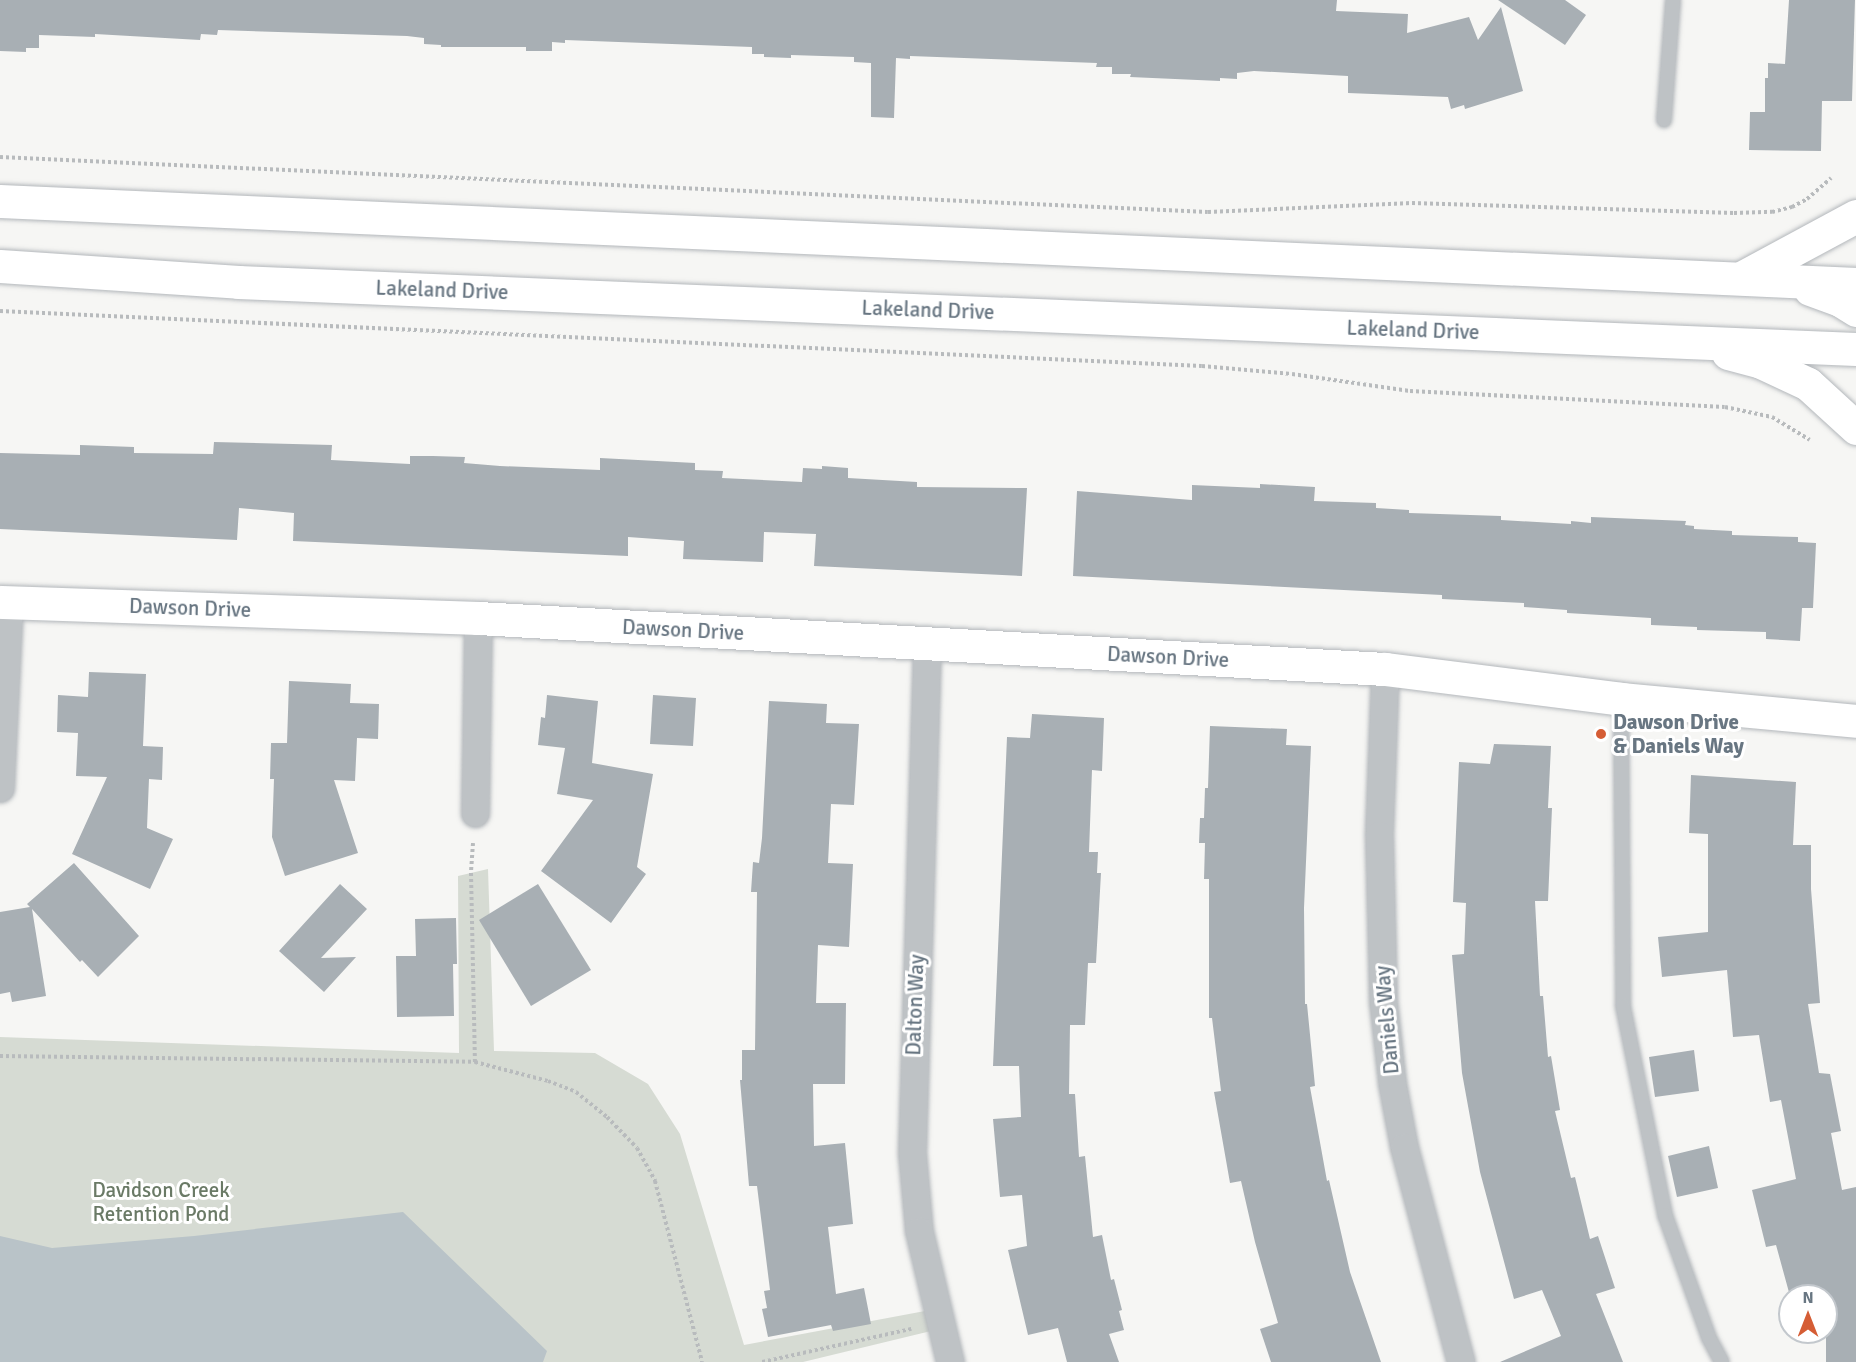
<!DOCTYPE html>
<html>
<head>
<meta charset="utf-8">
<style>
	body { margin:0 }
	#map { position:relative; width:1856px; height:1362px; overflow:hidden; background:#f6f6f4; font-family:Signika,sans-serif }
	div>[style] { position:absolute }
	.green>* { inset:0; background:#d6dbd3 }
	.water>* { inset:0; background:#b9c3c8 }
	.building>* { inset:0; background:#a8afb4 }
	.path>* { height:4px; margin-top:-2px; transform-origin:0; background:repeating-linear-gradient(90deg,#b8bbbd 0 3px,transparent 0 6px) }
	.roads { filter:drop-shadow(0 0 2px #b3b7bb) drop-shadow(0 0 2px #b3b7bb) }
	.lane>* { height:14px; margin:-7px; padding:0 7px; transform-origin:7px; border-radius:7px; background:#bec2c5 }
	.street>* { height:27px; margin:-13.5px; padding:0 13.5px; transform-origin:13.5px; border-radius:13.5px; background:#bec2c5 }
	.secondary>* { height:33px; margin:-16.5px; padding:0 16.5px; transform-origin:16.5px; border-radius:16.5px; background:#fff }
	.dots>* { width:16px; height:16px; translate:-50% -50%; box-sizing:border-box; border:3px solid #fff; border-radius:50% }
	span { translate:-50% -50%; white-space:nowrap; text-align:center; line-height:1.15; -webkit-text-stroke:6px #fff; paint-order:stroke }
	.street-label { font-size:21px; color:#687682 }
	.poi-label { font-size:21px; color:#687682; font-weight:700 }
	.left { translate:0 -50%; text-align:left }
	.park-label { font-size:21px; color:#6a7a66 }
	.north { position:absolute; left:1778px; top:1284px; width:60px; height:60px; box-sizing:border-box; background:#fff; border:2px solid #c3c8cd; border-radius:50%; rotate:0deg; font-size:16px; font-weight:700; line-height:24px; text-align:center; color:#687682 }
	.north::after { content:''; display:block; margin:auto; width:21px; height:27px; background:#d55d35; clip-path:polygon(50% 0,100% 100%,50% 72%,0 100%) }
</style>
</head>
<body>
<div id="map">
	<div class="green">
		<div style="clip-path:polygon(488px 869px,494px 1051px,595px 1053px,648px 1084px,680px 1134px,744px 1345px,925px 1311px,931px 1331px,803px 1362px,0 1362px,0 1037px,459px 1053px,458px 876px)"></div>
	</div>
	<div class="water">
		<div style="clip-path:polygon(403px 1212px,547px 1351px,543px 1362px,0 1362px,0 1236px,52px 1248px,194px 1236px)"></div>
	</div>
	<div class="building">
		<div style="clip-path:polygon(0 0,1337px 0,1336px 11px,1408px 14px,1407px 33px,1469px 17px,1478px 40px,1501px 7px,1523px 91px,1465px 109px,1464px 105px,1451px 109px,1448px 97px,1348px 93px,1348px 76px,1254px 71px,1237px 73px,1237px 79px,1220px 78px,1220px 81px,1130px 77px,1131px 74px,1112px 74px,1112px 67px,1096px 67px,1097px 63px,910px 56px,910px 59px,896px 58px,894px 118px,871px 117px,871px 63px,854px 62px,854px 57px,791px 55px,791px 58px,764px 57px,764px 54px,752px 54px,752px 47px,565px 40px,565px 43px,552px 42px,552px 51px,526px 51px,526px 47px,441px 47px,441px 45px,424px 44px,424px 38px,407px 36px,218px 30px,217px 35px,201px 34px,200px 40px,95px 34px,95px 37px,39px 35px,39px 48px,26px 48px,26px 52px,0 51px)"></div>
		<div style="clip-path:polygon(1498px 0,1565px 0,1586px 15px,1565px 45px)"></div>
		<div style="clip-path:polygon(1789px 0,1855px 0,1852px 101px,1822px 101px,1821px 151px,1749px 150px,1750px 112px,1765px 112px,1765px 78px,1768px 78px,1768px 63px,1785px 64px)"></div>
		<div style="clip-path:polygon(214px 442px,332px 445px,331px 460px,410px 464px,410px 456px,433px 456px,465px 457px,464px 463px,500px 466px,600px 470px,600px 458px,695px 463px,695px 470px,723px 471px,722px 478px,802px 482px,803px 468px,822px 469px,822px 466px,848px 468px,848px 478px,917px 482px,917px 487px,1027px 488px,1022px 576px,814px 566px,816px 534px,764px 532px,763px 562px,683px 559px,684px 541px,628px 537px,628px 556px,293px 541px,294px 513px,239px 508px,237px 540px,0 529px,0 453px,80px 455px,80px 445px,134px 447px,134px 453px,213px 454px)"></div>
		<div style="clip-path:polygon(1260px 484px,1315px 487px,1314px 501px,1376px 503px,1376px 508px,1409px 510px,1409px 513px,1501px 516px,1501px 520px,1571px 524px,1571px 521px,1591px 523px,1591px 517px,1686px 521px,1685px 525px,1694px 526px,1694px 529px,1732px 531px,1732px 535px,1798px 537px,1798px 542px,1816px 543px,1813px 608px,1802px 608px,1800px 641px,1766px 639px,1766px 632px,1697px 630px,1697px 627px,1651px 625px,1651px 618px,1567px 613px,1567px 610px,1524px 607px,1524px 603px,1442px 599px,1442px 595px,1073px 576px,1077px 491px,1192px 500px,1192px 485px,1260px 488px)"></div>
		<div style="clip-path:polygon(89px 672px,146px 674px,143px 746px,163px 747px,162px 780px,149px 779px,147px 828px,173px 839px,150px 889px,72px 854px,107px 777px,76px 776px,78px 733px,57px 732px,58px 695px,88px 697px)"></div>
		<div style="clip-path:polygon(289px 681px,351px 684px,350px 703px,379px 704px,378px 739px,357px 738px,355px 781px,334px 780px,358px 853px,285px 876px,272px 837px,274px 779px,270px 779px,271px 743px,287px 743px)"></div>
		<div style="clip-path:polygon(547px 695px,598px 701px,592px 763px,653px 774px,637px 867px,646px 874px,611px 923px,541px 871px,593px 800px,557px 794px,565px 748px,538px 745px,541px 717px,545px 718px)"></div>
		<div style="clip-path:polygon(653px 695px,696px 698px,693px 746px,650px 744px)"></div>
		<div style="clip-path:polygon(769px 701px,827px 704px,826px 723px,859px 724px,854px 805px,831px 804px,828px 863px,853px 864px,849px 947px,818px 945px,816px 1003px,846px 1003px,845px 1084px,813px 1084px,814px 1146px,845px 1143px,853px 1224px,828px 1227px,836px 1294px,864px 1288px,871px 1324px,833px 1331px,831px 1325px,768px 1337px,762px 1309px,767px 1308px,764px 1291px,770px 1290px,757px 1186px,749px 1186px,740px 1080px,742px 1080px,742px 1050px,755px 1050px,757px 892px,751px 892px,753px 862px,759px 863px,762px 838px)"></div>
		<div style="clip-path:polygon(1032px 714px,1104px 718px,1102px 771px,1092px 770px,1089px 852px,1098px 852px,1097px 873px,1101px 873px,1096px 963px,1088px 963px,1085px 1025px,1070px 1025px,1069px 1094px,1075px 1094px,1079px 1157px,1085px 1156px,1093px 1237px,1102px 1235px,1111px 1280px,1114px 1279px,1122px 1310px,1119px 1311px,1124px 1330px,1109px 1334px,1119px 1362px,1067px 1362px,1058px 1328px,1028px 1335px,1008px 1250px,1027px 1246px,1022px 1195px,1000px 1197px,993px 1119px,1021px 1117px,1019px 1066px,993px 1066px,1007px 737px,1030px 738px)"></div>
		<div style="clip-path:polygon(1210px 726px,1287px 729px,1286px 745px,1311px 746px,1304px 908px,1305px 1004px,1307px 1004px,1315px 1086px,1310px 1087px,1327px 1181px,1329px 1180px,1350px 1272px,1381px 1362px,1271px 1362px,1260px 1329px,1278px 1323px,1255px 1242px,1241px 1181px,1230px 1183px,1214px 1092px,1221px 1091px,1212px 1018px,1209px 1018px,1209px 879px,1204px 879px,1205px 843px,1199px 843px,1200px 818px,1204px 818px,1205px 788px,1208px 788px)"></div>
		<div style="clip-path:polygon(1494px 744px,1551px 746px,1548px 808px,1552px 808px,1548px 901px,1535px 901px,1540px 996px,1543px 996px,1548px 1057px,1551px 1056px,1560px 1110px,1555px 1111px,1571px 1178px,1575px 1177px,1590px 1239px,1598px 1236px,1615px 1288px,1596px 1294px,1623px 1362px,1500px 1362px,1561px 1336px,1542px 1290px,1514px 1299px,1480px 1172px,1462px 1073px,1452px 955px,1464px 954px,1466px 903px,1453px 902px,1459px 762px,1490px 764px)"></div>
		<div style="clip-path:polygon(1691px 775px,1796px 782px,1793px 845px,1811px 845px,1811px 889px,1820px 1003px,1808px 1004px,1819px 1073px,1830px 1074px,1841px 1131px,1831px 1133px,1842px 1190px,1856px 1187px,1856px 1362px,1826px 1362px,1826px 1296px,1790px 1296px,1776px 1245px,1766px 1247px,1752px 1190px,1796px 1179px,1781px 1100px,1770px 1102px,1759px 1035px,1733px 1037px,1727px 970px,1662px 977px,1658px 937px,1708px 932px,1708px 834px,1689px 833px)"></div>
		<div style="clip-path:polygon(74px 863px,139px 936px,98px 977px,82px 960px,80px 962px,32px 909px,46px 996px,12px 1002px,10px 992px,0 994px,0 912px,30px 907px,27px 904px)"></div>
		<div style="clip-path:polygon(340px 884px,367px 909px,321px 958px,356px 957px,324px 992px,279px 951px)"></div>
		<div style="clip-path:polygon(538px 884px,591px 970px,531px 1006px,479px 920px)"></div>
		<div style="clip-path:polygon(456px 918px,457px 964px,453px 964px,454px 1016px,397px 1017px,396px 956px,416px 956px,415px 919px)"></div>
		<div style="clip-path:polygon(1694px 1050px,1699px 1091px,1655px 1097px,1649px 1057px)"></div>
		<div style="clip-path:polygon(1709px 1146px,1718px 1188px,1677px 1197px,1668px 1156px)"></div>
	</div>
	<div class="path">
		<div style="left:0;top:157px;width:1209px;rotate:2.61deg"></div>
		<div style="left:1208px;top:212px;width:204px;rotate:-2.5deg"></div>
		<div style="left:1412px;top:203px;width:322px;rotate:1.8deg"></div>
		<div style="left:1734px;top:213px;width:38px;rotate:-2deg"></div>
		<div style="left:1772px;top:212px;width:21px;rotate:-14deg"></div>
		<div style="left:1792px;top:207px;width:17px;rotate:-28deg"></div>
		<div style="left:1807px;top:199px;width:32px;rotate:-41deg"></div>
		<div style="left:0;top:311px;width:1203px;rotate:2.62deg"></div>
		<div style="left:1202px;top:366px;width:90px;rotate:5.1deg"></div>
		<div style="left:1292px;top:374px;width:119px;rotate:8.2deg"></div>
		<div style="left:1410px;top:391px;width:315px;rotate:2.9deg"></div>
		<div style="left:1725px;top:407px;width:48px;rotate:12deg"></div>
		<div style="left:1772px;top:417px;width:44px;rotate:31.2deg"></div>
		<div style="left:473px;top:843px;width:30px;rotate:94deg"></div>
		<div style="left:471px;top:873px;width:189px;rotate:88.8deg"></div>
		<div style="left:0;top:1056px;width:475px;rotate:0.7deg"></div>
		<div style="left:475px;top:1062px;width:75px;rotate:14.6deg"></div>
		<div style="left:548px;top:1081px;width:30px;rotate:21deg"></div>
		<div style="left:576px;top:1092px;width:40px;rotate:39deg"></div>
		<div style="left:607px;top:1117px;width:43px;rotate:45.9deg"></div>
		<div style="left:637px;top:1148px;width:38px;rotate:61deg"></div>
		<div style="left:655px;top:1181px;width:187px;rotate:75.4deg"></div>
		<div style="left:762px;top:1362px;width:153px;rotate:-12.5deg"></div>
	</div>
	<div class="roads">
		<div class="lane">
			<div style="left:1664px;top:120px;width:120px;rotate:-85.7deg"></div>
			<div style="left:1621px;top:699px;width:307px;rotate:89.6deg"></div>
			<div style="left:1623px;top:1006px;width:213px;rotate:78.6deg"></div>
			<div style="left:1665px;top:1215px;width:131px;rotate:70.3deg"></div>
			<div style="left:1709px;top:1338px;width:27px;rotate:62deg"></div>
		</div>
		<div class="street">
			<div style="left:927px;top:644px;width:509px;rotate:91.69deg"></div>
			<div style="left:912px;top:1153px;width:78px;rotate:84.9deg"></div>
			<div style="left:919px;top:1231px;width:135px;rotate:76.7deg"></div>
			<div style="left:1385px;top:669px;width:166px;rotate:92.1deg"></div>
			<div style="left:1379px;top:835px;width:166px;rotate:88.6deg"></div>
			<div style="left:1383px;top:1001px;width:82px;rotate:83.7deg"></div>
			<div style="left:1392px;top:1083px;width:65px;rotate:79.4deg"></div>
			<div style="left:1404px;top:1147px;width:222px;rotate:75.2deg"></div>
			<div style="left:0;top:788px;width:186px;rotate:-87.2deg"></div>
			<div style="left:475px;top:813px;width:195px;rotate:-89.1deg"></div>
		</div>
		<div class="secondary">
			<div style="left:0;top:201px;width:1858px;rotate:2.56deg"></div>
			<div style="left:0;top:266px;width:239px;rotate:3.8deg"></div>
			<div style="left:238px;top:282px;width:1619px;rotate:2.37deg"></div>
			<div style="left:1741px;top:278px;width:131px;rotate:-28.3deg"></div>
			<div style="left:1810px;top:289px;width:32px;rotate:20deg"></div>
			<div style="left:1840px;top:300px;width:19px;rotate:32deg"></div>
			<div style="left:1728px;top:353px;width:34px;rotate:15deg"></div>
			<div style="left:1761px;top:362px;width:52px;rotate:25.1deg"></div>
			<div style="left:1808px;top:384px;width:65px;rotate:42.5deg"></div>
			<div style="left:0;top:602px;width:478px;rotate:1.9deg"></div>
			<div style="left:478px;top:618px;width:908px;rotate:3.22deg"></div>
			<div style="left:1385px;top:669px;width:238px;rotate:7.2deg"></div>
			<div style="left:1621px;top:699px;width:236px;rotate:5.3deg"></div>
		</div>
	</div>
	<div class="dots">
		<div style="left:1601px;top:734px;background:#d55d35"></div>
	</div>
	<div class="street-label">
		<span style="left:442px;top:290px;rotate:2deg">Lakeland Drive</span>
		<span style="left:928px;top:310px;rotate:2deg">Lakeland Drive</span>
		<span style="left:1413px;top:330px;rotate:2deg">Lakeland Drive</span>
		<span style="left:190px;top:608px;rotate:2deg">Dawson Drive</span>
		<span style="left:683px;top:630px;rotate:3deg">Dawson Drive</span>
		<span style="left:1168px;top:657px;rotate:3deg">Dawson Drive</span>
		<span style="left:915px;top:1005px;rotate:-88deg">Dalton Way</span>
		<span style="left:1387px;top:1020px;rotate:-95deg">Daniels Way</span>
	</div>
	<div class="poi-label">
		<span class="left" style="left:1613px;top:734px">Dawson Drive<br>&amp; Daniels Way</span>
	</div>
	<div class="park-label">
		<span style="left:161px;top:1202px">Davidson Creek<br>Retention Pond</span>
	</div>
	<div class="north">N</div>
</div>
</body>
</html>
